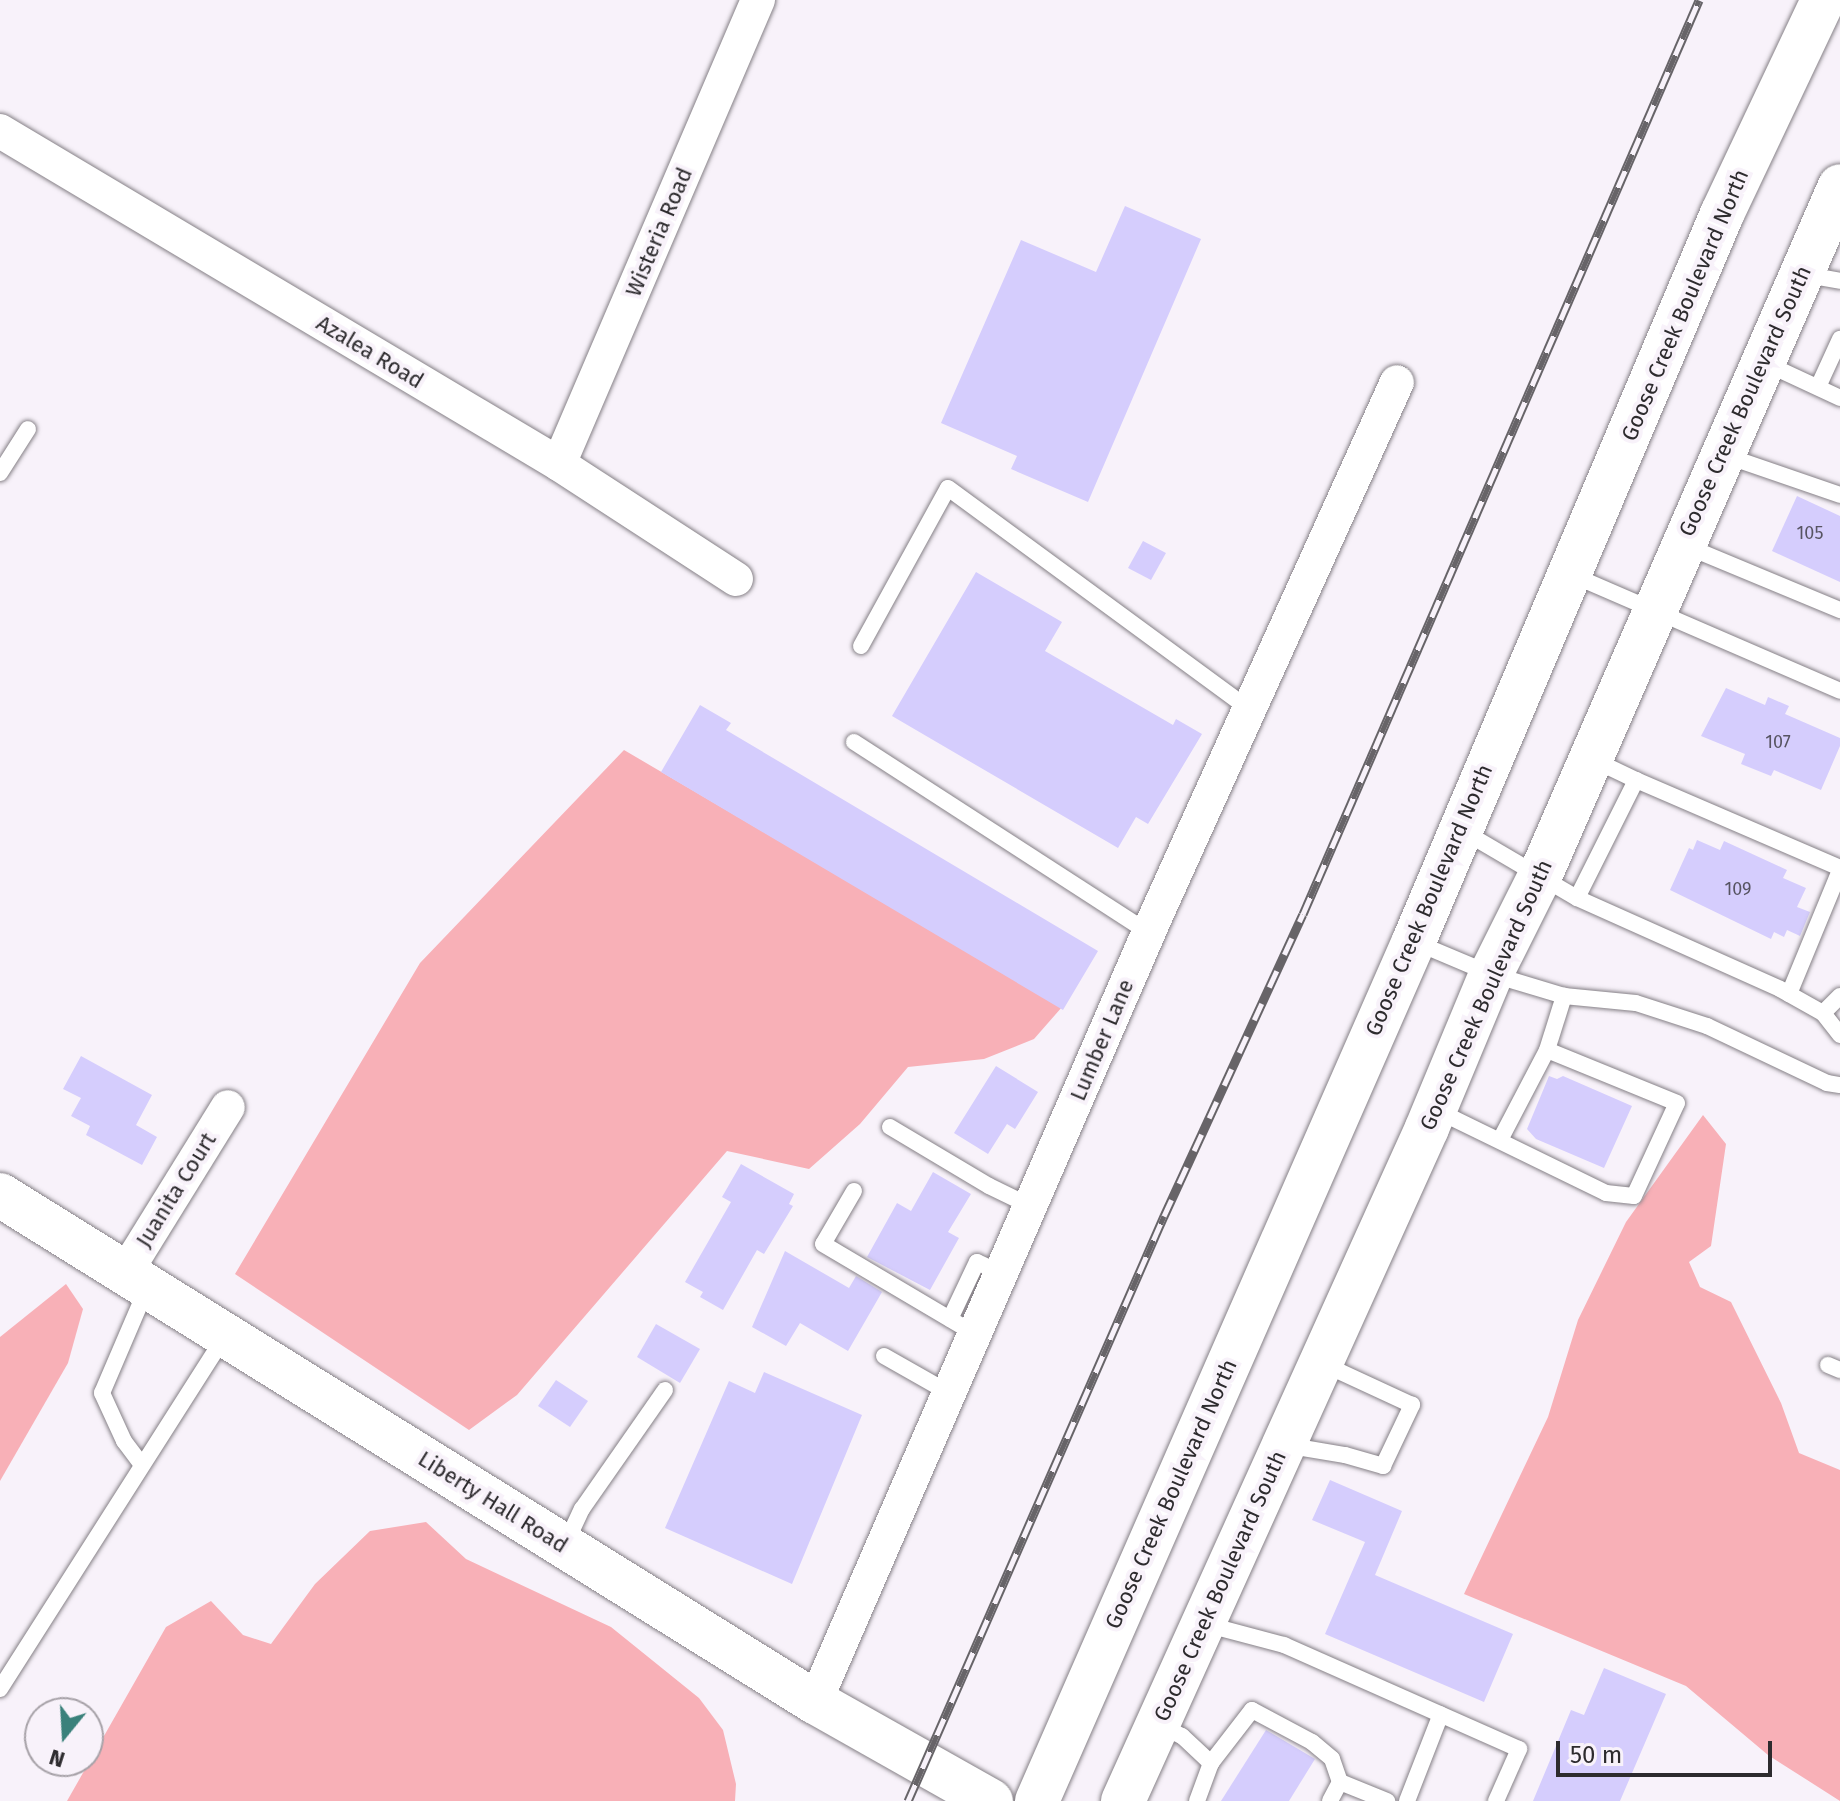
<!DOCTYPE html>
<html>
<head>
<meta charset="utf-8">
<style>
	body { margin:0 }
	#map { position:relative; width:1840px; height:1801px; overflow:hidden; background:#f8f2fa; font-family:"Fira Sans",sans-serif }
	div>[style] { position:absolute }
	.green>* { inset:0; background:#f8b0b7 }
	.building>* { inset:0; background:#d5cdfd }
	.roads { filter:drop-shadow(0 0 2px #858086) drop-shadow(0 0 2px #858086) }
	.lane>* { height:16px; margin:-8px; padding:0 8px; transform-origin:8px; border-radius:8px; background:#fff }
	.street>* { height:34px; margin:-17px; padding:0 17px; transform-origin:17px; border-radius:17px; background:#fff }
	.secondary>* { height:44px; margin:-22px; padding:0 22px; transform-origin:22px; border-radius:22px; background:#fff }
	.highway>* { height:44px; margin:-22px; padding:0 22px; transform-origin:22px; border-radius:22px; background:#fff }
	.rail>* { height:9px; margin-top:-4.5px; transform-origin:0; background:repeating-linear-gradient(90deg,#f8f2fa 0 18px,#676468 0 36px); box-sizing:border-box; border-block:2px solid #676468 }
	span { translate:-50% -50%; white-space:nowrap; text-align:center; line-height:1.15; -webkit-text-stroke:8px #f8f2fa; paint-order:stroke }
	.number-label { font-size:18px; color:#575462 }
	.number-label span { -webkit-text-stroke-width:0 }
	.street-label { font-size:22px; color:#2d2b2e }
	.north { position:absolute; left:24px; top:1697px; width:80px; height:80px; box-sizing:border-box; background:#f8f2fa; border:2px solid #a7a2a8; border-radius:50%; rotate:198deg; font-size:22px; font-weight:700; line-height:32px; text-align:center; color:#2d2b2e }
	.north::after { content:''; display:block; margin:auto; width:28px; height:36px; background:#3a817b; clip-path:polygon(50% 0,100% 100%,50% 72%,0 100%) }
	.scale { position:absolute; left:1556px; top:1741px; width:216px; height:36px; box-sizing:border-box; border:4px solid #2d2b2e; border-top:0; padding-left:10px; font-size:24px; line-height:28px; white-space:nowrap; color:#2d2b2e; -webkit-text-stroke:6px #f8f2fa; paint-order:stroke }
</style>
</head>
<body>
<div id="map">
	<div class="green">
		<div style="clip-path:polygon(624px 750px,1062px 1007px,1034px 1039px,984px 1059px,908px 1067px,860px 1124px,809px 1169px,727px 1151px,517px 1395px,469px 1430px,235px 1274px,420px 963px)"></div>
		<div style="clip-path:polygon(1703px 1115px,1726px 1144px,1711px 1246px,1689px 1262px,1700px 1287px,1731px 1302px,1781px 1403px,1799px 1453px,1840px 1470px,1840px 1801px,1768px 1755px,1686px 1686px,1464px 1594px,1548px 1417px,1578px 1320px,1626px 1222px)"></div>
		<div style="clip-path:polygon(66px 1284px,83px 1309px,68px 1363px,0 1481px,0 1337px)"></div>
		<div style="clip-path:polygon(426px 1522px,466px 1559px,611px 1627px,699px 1698px,723px 1730px,736px 1784px,735px 1801px,67px 1801px,166px 1627px,211px 1601px,243px 1635px,271px 1644px,315px 1584px,370px 1531px)"></div>
	</div>
	<div class="building">
		<div style="clip-path:polygon(1125px 206px,1201px 239px,1088px 502px,1011px 469px,1017px 456px,941px 423px,1021px 240px,1096px 272px)"></div>
		<div style="clip-path:polygon(1797px 496px,1840px 516px,1840px 582px,1772px 551px)"></div>
		<div style="clip-path:polygon(1143px 541px,1166px 553px,1151px 580px,1128px 568px)"></div>
		<div style="clip-path:polygon(976px 572px,1062px 622px,1045px 651px,1173px 725px,1176px 719px,1202px 734px,1148px 824px,1136px 817px,1118px 848px,892px 716px)"></div>
		<div style="clip-path:polygon(1726px 688px,1765px 705px,1768px 697px,1789px 706px,1785px 714px,1840px 738px,1840px 746px,1821px 790px,1774px 770px,1771px 776px,1741px 764px,1745px 754px,1701px 736px)"></div>
		<div style="clip-path:polygon(700px 705px,731px 723px,726px 730px,1098px 951px,1063px 1010px,661px 772px)"></div>
		<div style="clip-path:polygon(1697px 840px,1720px 850px,1724px 841px,1787px 870px,1783px 878px,1806px 888px,1797px 907px,1810px 912px,1800px 936px,1787px 930px,1784px 937px,1774px 932px,1771px 939px,1670px 890px,1689px 848px,1693px 850px)"></div>
		<div style="clip-path:polygon(81px 1056px,152px 1095px,136px 1125px,157px 1137px,142px 1165px,86px 1135px,90px 1126px,71px 1116px,81px 1098px,63px 1089px)"></div>
		<div style="clip-path:polygon(996px 1066px,1038px 1092px,1015px 1129px,1007px 1124px,988px 1154px,954px 1133px)"></div>
		<div style="clip-path:polygon(1549px 1076px,1557px 1079px,1563px 1076px,1632px 1106px,1604px 1168px,1536px 1139px,1527px 1129px)"></div>
		<div style="clip-path:polygon(741px 1164px,794px 1194px,789px 1204px,793px 1206px,764px 1254px,757px 1250px,723px 1310px,700px 1297px,703px 1292px,685px 1282px,731px 1202px,722px 1197px)"></div>
		<div style="clip-path:polygon(933px 1172px,971px 1194px,948px 1232px,959px 1238px,930px 1290px,867px 1257px,897px 1203px,911px 1211px)"></div>
		<div style="clip-path:polygon(785px 1251px,849px 1288px,856px 1276px,882px 1292px,848px 1351px,800px 1323px,786px 1346px,752px 1327px)"></div>
		<div style="clip-path:polygon(656px 1324px,700px 1349px,680px 1383px,637px 1357px)"></div>
		<div style="clip-path:polygon(764px 1372px,862px 1415px,792px 1584px,665px 1528px,729px 1381px,755px 1393px)"></div>
		<div style="clip-path:polygon(556px 1380px,588px 1401px,570px 1427px,538px 1406px)"></div>
		<div style="clip-path:polygon(1330px 1480px,1402px 1511px,1375px 1575px,1513px 1634px,1484px 1702px,1325px 1634px,1365px 1542px,1312px 1520px)"></div>
		<div style="clip-path:polygon(1604px 1668px,1666px 1694px,1620px 1801px,1533px 1801px,1571px 1710px,1584px 1715px)"></div>
		<div style="clip-path:polygon(1266px 1730px,1315px 1759px,1289px 1801px,1221px 1801px)"></div>
	</div>
	<div class="roads">
		<div class="lane">
			<div style="left:1802px;top:274px;width:39px;rotate:10deg"></div>
			<div style="left:1765px;top:363px;width:83px;rotate:25deg"></div>
			<div style="left:1818px;top:387px;width:53px;rotate:-65.4deg"></div>
			<div style="left:1724px;top:455px;width:123px;rotate:19deg"></div>
			<div style="left:0;top:473px;width:52px;rotate:-57.5deg"></div>
			<div style="left:1686px;top:546px;width:167px;rotate:22.6deg"></div>
			<div style="left:1570px;top:574px;width:294px;rotate:23.4deg"></div>
			<div style="left:861px;top:646px;width:180px;rotate:-61.2deg"></div>
			<div style="left:948px;top:488px;width:373px;rotate:36.3deg"></div>
			<div style="left:854px;top:742px;width:351px;rotate:32.9deg"></div>
			<div style="left:1594px;top:760px;width:47px;rotate:25.5deg"></div>
			<div style="left:1461px;top:830px;width:134px;rotate:30.4deg"></div>
			<div style="left:1577px;top:898px;width:222px;rotate:24.1deg"></div>
			<div style="left:1780px;top:989px;width:49px;rotate:29.2deg"></div>
			<div style="left:1823px;top:1013px;width:28px;rotate:52deg"></div>
			<div style="left:1577px;top:898px;width:132px;rotate:-63.4deg"></div>
			<div style="left:1636px;top:780px;width:222px;rotate:23.3deg"></div>
			<div style="left:1415px;top:942px;width:82px;rotate:22.8deg"></div>
			<div style="left:1491px;top:974px;width:76px;rotate:16.8deg"></div>
			<div style="left:1564px;top:996px;width:72px;rotate:5.6deg"></div>
			<div style="left:1636px;top:1003px;width:75px;rotate:17.9deg"></div>
			<div style="left:1707px;top:1026px;width:133px;rotate:25.4deg"></div>
			<div style="left:1827px;top:1083px;width:13px;rotate:9deg"></div>
			<div style="left:1789px;top:994px;width:134px;rotate:-67.6deg"></div>
			<div style="left:1823px;top:1013px;width:24px;rotate:-45deg"></div>
			<div style="left:1436px;top:1110px;width:189px;rotate:26deg"></div>
			<div style="left:1606px;top:1193px;width:28px;rotate:6deg"></div>
			<div style="left:1634px;top:1196px;width:102px;rotate:-65.2deg"></div>
			<div style="left:1677px;top:1103px;width:140px;rotate:-157.8deg"></div>
			<div style="left:890px;top:1127px;width:115px;rotate:30.8deg"></div>
			<div style="left:989px;top:1186px;width:46px;rotate:26deg"></div>
			<div style="left:1500px;top:1140px;width:102px;rotate:-62.4deg"></div>
			<div style="left:1547px;top:1050px;width:57px;rotate:-72.5deg"></div>
			<div style="left:854px;top:1191px;width:61px;rotate:120.3deg"></div>
			<div style="left:823px;top:1244px;width:177px;rotate:30.6deg"></div>
			<div style="left:950px;top:1319px;width:63px;rotate:-64.7deg"></div>
			<div style="left:977px;top:1262px;width:26px;rotate:25deg"></div>
			<div style="left:884px;top:1356px;width:75px;rotate:29.6deg"></div>
			<div style="left:1828px;top:1365px;width:13px;rotate:23deg"></div>
			<div style="left:1285px;top:1445px;width:61px;rotate:9.5deg"></div>
			<div style="left:1345px;top:1455px;width:40px;rotate:16deg"></div>
			<div style="left:1383px;top:1466px;width:68px;rotate:-64.6deg"></div>
			<div style="left:1412px;top:1405px;width:100px;rotate:-155.2deg"></div>
			<div style="left:142px;top:1465px;width:30px;rotate:-127deg"></div>
			<div style="left:124px;top:1441px;width:53px;rotate:-114.6deg"></div>
			<div style="left:102px;top:1393px;width:114px;rotate:-66.8deg"></div>
			<div style="left:565px;top:1545px;width:40px;rotate:-65deg"></div>
			<div style="left:582px;top:1509px;width:145px;rotate:-55.1deg"></div>
			<div style="left:1205px;top:1624px;width:82px;rotate:14.9deg"></div>
			<div style="left:1284px;top:1645px;width:257px;rotate:23.9deg"></div>
			<div style="left:1519px;top:1749px;width:57px;rotate:113.9deg"></div>
			<div style="left:0;top:1689px;width:417px;rotate:-57.5deg"></div>
			<div style="left:1160px;top:1725px;width:25px;rotate:27deg"></div>
			<div style="left:1182px;top:1736px;width:40px;rotate:43deg"></div>
			<div style="left:1211px;top:1763px;width:67px;rotate:-52.3deg"></div>
			<div style="left:1252px;top:1710px;width:68px;rotate:28.1deg"></div>
			<div style="left:1312px;top:1742px;width:26px;rotate:40deg"></div>
			<div style="left:1332px;top:1759px;width:24px;rotate:71deg"></div>
			<div style="left:1340px;top:1782px;width:21px;rotate:118deg"></div>
			<div style="left:1340px;top:1782px;width:51px;rotate:22deg"></div>
			<div style="left:1197px;top:1801px;width:40px;rotate:-69.8deg"></div>
			<div style="left:1407px;top:1801px;width:93px;rotate:-68.7deg"></div>
		</div>
		<div class="street">
			<div style="left:0;top:131px;width:651px;rotate:30.78deg"></div>
			<div style="left:559px;top:464px;width:211px;rotate:33deg"></div>
			<div style="left:559px;top:464px;width:505px;rotate:-66.79deg"></div>
			<div style="left:125px;top:1273px;width:195px;rotate:-58.2deg"></div>
			<div style="left:815px;top:1702px;width:852px;rotate:-66.56deg"></div>
			<div style="left:1154px;top:920px;width:590px;rotate:-65.69deg"></div>
		</div>
		<div class="secondary">
			<div style="left:0;top:1195px;width:960px;rotate:31.89deg"></div>
			<div style="left:815px;top:1702px;width:202px;rotate:29.4deg"></div>
		</div>
		<div class="highway">
			<div style="left:1037px;top:1801px;width:939px;rotate:-66.33deg"></div>
			<div style="left:1414px;top:941px;width:790px;rotate:-67.04deg"></div>
			<div style="left:1722px;top:214px;width:237px;rotate:-64.7deg"></div>
			<div style="left:1123px;top:1801px;width:738px;rotate:-65.69deg"></div>
			<div style="left:1427px;top:1128px;width:167px;rotate:-67.4deg"></div>
			<div style="left:1491px;top:974px;width:110px;rotate:-63.4deg"></div>
			<div style="left:1540px;top:876px;width:752px;rotate:-66.5deg"></div>
		</div>
	</div>
	<div class="rail">
		<div style="left:908px;top:1801px;width:639px;rotate:-66.37deg"></div>
		<div style="left:1164px;top:1216px;width:332px;rotate:-65.3deg"></div>
		<div style="left:1303px;top:914px;width:996px;rotate:-66.57deg"></div>
	</div>
	<div class="number-label">
		<span style="left:1810px;top:533px">105</span>
		<span style="left:1778px;top:742px">107</span>
		<span style="left:1738px;top:889px">109</span>
	</div>
	<div class="street-label">
		<span style="left:659px;top:232px;rotate:-67deg">Wisteria Road</span>
		<span style="left:1685px;top:305px;rotate:-67deg">Goose Creek Boulevard North</span>
		<span style="left:370px;top:352px;rotate:31deg">Azalea Road</span>
		<span style="left:1745px;top:401px;rotate:-66deg">Goose Creek Boulevard South</span>
		<span style="left:1429px;top:900px;rotate:-67deg">Goose Creek Boulevard North</span>
		<span style="left:1486px;top:995px;rotate:-66deg">Goose Creek Boulevard South</span>
		<span style="left:1102px;top:1040px;rotate:-67deg">Lumber Lane</span>
		<span style="left:176px;top:1190px;rotate:-58deg">Juanita Court</span>
		<span style="left:1171px;top:1494px;rotate:-66deg">Goose Creek Boulevard North</span>
		<span style="left:493px;top:1502px;rotate:32deg">Liberty Hall Road</span>
		<span style="left:1220px;top:1586px;rotate:-66deg">Goose Creek Boulevard South</span>
	</div>
	<div class="north">N</div>
	<div class="scale">50 m</div>
</div>
</body>
</html>
